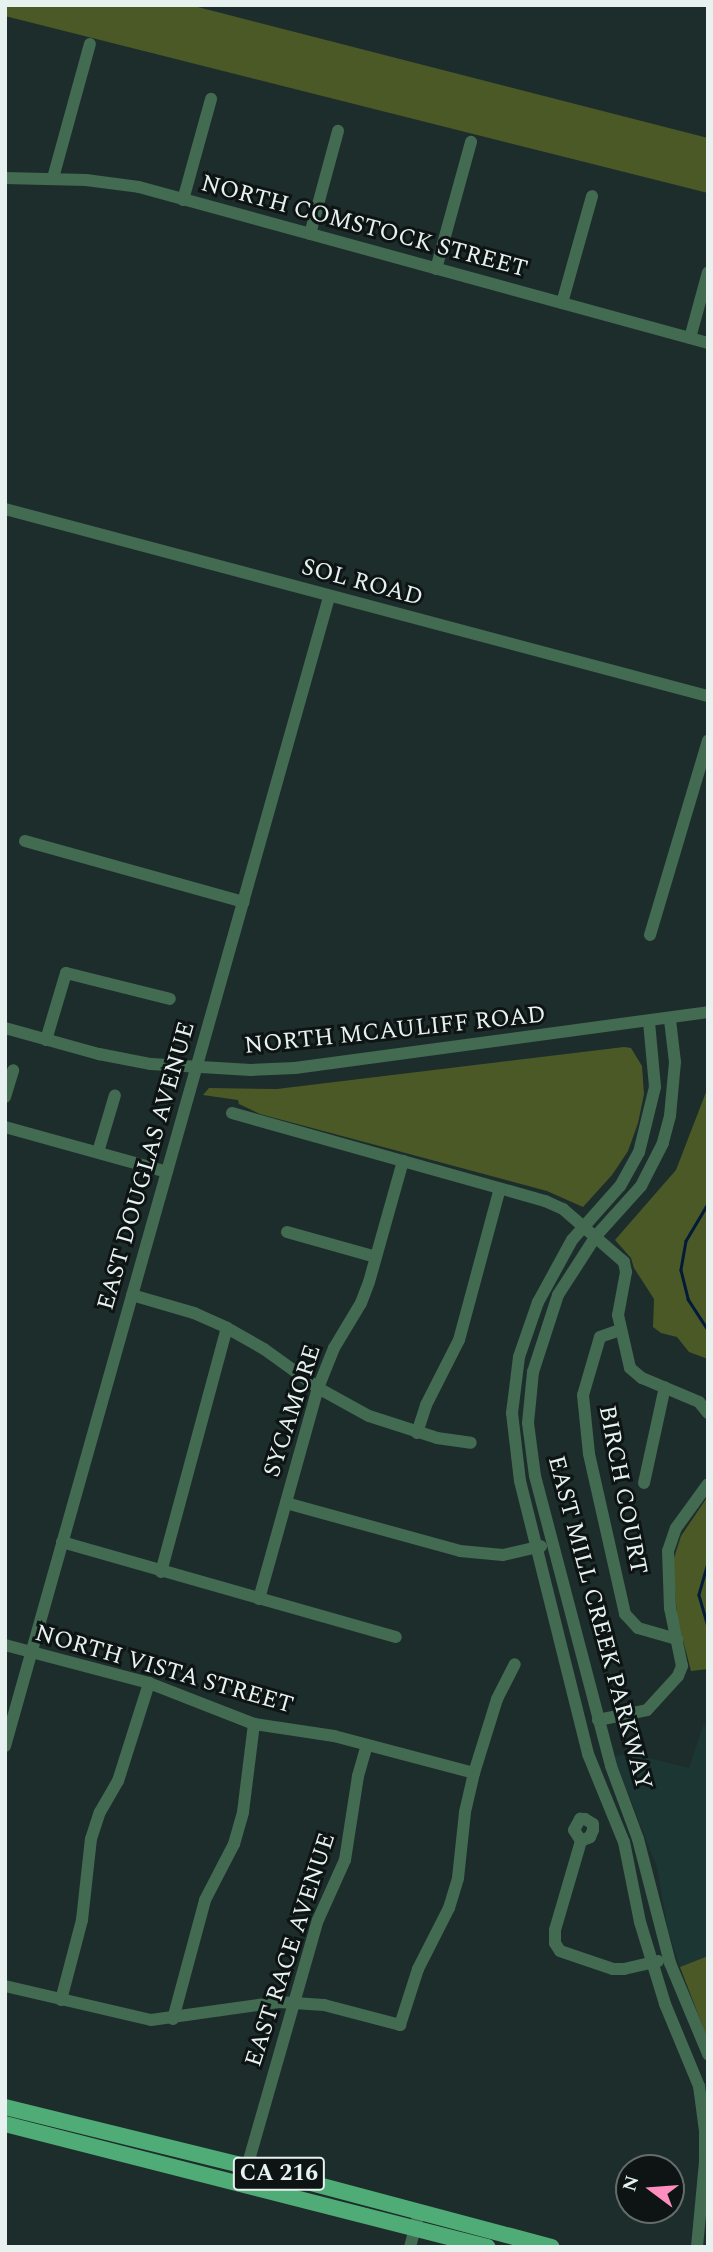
<!DOCTYPE html>
<html>
<head>
<meta charset="utf-8">
<style>
	body { margin:0 }
	#map { position:relative; width:713px; height:2252px; overflow:hidden; background:#1d2d2c; font-family:Spectral,serif }
	div>[style] { position:absolute }
	.built>* { inset:0; background:#1c3634 }
	.green>* { inset:0; background:#4b5926 }
	.stream>* { height:2.5px; margin:-1.25px; padding:0 1.25px; transform-origin:1.25px; border-radius:1.25px; background:#031b38 }
	.minor>* { height:12px; margin:-6px; padding:0 6px; transform-origin:6px; border-radius:6px; background:#426b51 }
	.major>* { height:16px; margin:-8px; padding:0 8px; transform-origin:8px; border-radius:8px; background:#50ac76 }
	span { translate:-50% -50%; white-space:nowrap; text-align:center; line-height:1.15; -webkit-text-stroke:6px #0d1413; paint-order:stroke }
	.shield-label span { padding:2px 5px; background:#0d1413; border:2px solid; border-radius:5px; -webkit-text-stroke-width:0 }
	.shield-label { font-size:23px; color:#e7f1f0; font-weight:700 }
	.street-label { font-size:24px; color:#e7f1f0 }
	.frame { position:absolute; inset:0; border:7px solid #e7f1f0; pointer-events:none }
	.north { position:absolute; left:615px; top:2154px; width:70px; height:70px; box-sizing:border-box; background:#0d1413; border:2px solid #646c6b; border-radius:50%; rotate:286deg; font-size:19px; font-weight:700; line-height:28px; text-align:center; color:#e7f1f0 }
	.north::after { content:''; display:block; margin:auto; width:24px; height:32px; background:#fd8ebe; clip-path:polygon(50% 0,100% 100%,50% 72%,0 100%) }
</style>
</head>
<body>
<div id="map">
	<div class="built">
		<div style="clip-path:polygon(704px 1723px,708px 1733px,708px 1956px,680px 1967px,668px 1930px,657px 1867px,614px 1757px,629px 1753px,689px 1768px)"></div>
	</div>
	<div class="green">
		<div style="clip-path:polygon(5px 5px,190px 5px,708px 138px,708px 193px,5px 16px)"></div>
		<div style="clip-path:polygon(624px 1047px,631px 1048px,642px 1066px,644px 1094px,638px 1123px,628px 1151px,612px 1175px,583px 1207px,547px 1191px,260px 1114px,239px 1104px,238px 1100px,203px 1095px,209px 1088px,277px 1089px)"></div>
		<div style="clip-path:polygon(708px 1087px,708px 1359px,689px 1352px,677px 1337px,661px 1333px,653px 1327px,654px 1299px,634px 1268px,631px 1258px,615px 1240px,676px 1170px)"></div>
		<div style="clip-path:polygon(708px 1496px,708px 1669px,691px 1671px,677px 1617px,673px 1561px,681px 1536px)"></div>
		<div style="clip-path:polygon(708px 1956px,708px 2040px,680px 1967px)"></div>
	</div>
	<div class="stream">
		<div style="left:708px;top:1137px;width:6px;rotate:90deg"></div>
		<div style="left:708px;top:1204px;width:43px;rotate:120.7deg"></div>
		<div style="left:686px;top:1241px;width:29px;rotate:100deg"></div>
		<div style="left:681px;top:1270px;width:30px;rotate:76deg"></div>
		<div style="left:688px;top:1299px;width:37px;rotate:57deg"></div>
		<div style="left:708px;top:1563px;width:33px;rotate:106deg"></div>
		<div style="left:699px;top:1595px;width:32px;rotate:74deg"></div>
	</div>
	<div class="minor">
		<div style="left:5px;top:178px;width:81px;rotate:1.4deg"></div>
		<div style="left:86px;top:180px;width:53px;rotate:7.5deg"></div>
		<div style="left:139px;top:187px;width:590px;rotate:15.33deg"></div>
		<div style="left:53px;top:178px;width:139px;rotate:-74.6deg"></div>
		<div style="left:183px;top:200px;width:105px;rotate:-74.5deg"></div>
		<div style="left:310px;top:234px;width:107px;rotate:-74.8deg"></div>
		<div style="left:436px;top:269px;width:132px;rotate:-74.6deg"></div>
		<div style="left:562px;top:303px;width:111px;rotate:-74.3deg"></div>
		<div style="left:690px;top:338px;width:68px;rotate:-74.7deg"></div>
		<div style="left:5px;top:509px;width:727px;rotate:14.9deg"></div>
		<div style="left:25px;top:841px;width:227px;rotate:15.6deg"></div>
		<div style="left:650px;top:935px;width:203px;rotate:-73.4deg"></div>
		<div style="left:670px;top:1020px;width:42px;rotate:83.2deg"></div>
		<div style="left:675px;top:1062px;width:54px;rotate:95.3deg"></div>
		<div style="left:670px;top:1116px;width:28px;rotate:105deg"></div>
		<div style="left:663px;top:1143px;width:48px;rotate:117.1deg"></div>
		<div style="left:641px;top:1186px;width:67px;rotate:132deg"></div>
		<div style="left:596px;top:1236px;width:70px;rotate:122.8deg"></div>
		<div style="left:558px;top:1295px;width:81px;rotate:108deg"></div>
		<div style="left:533px;top:1372px;width:51px;rotate:95.6deg"></div>
		<div style="left:528px;top:1423px;width:53px;rotate:82.5deg"></div>
		<div style="left:535px;top:1476px;width:300px;rotate:75.3deg"></div>
		<div style="left:611px;top:1766px;width:78px;rotate:69.7deg"></div>
		<div style="left:638px;top:1839px;width:128px;rotate:75.5deg"></div>
		<div style="left:670px;top:1963px;width:99px;rotate:67.3deg"></div>
		<div style="left:649px;top:1022px;width:65px;rotate:84.7deg"></div>
		<div style="left:655px;top:1087px;width:67px;rotate:103.8deg"></div>
		<div style="left:639px;top:1152px;width:39px;rotate:119deg"></div>
		<div style="left:620px;top:1186px;width:72px;rotate:131.6deg"></div>
		<div style="left:572px;top:1240px;width:71px;rotate:118.7deg"></div>
		<div style="left:538px;top:1302px;width:58px;rotate:109.1deg"></div>
		<div style="left:519px;top:1357px;width:56px;rotate:97.1deg"></div>
		<div style="left:512px;top:1413px;width:68px;rotate:83.3deg"></div>
		<div style="left:520px;top:1481px;width:281px;rotate:76deg"></div>
		<div style="left:588px;top:1754px;width:95px;rotate:67.8deg"></div>
		<div style="left:624px;top:1842px;width:82px;rotate:78.7deg"></div>
		<div style="left:640px;top:1922px;width:86px;rotate:73deg"></div>
		<div style="left:665px;top:2004px;width:89px;rotate:67.5deg"></div>
		<div style="left:699px;top:2086px;width:45px;rotate:82.4deg"></div>
		<div style="left:705px;top:2131px;width:31px;rotate:90deg"></div>
		<div style="left:705px;top:2162px;width:85px;rotate:95.4deg"></div>
		<div style="left:5px;top:1028px;width:98px;rotate:15.5deg"></div>
		<div style="left:99px;top:1054px;width:53px;rotate:10.9deg"></div>
		<div style="left:151px;top:1064px;width:100px;rotate:3.4deg"></div>
		<div style="left:251px;top:1070px;width:44px;rotate:-2.6deg"></div>
		<div style="left:295px;top:1068px;width:417px;rotate:-7.7deg"></div>
		<div style="left:46px;top:1040px;width:70px;rotate:-73.4deg"></div>
		<div style="left:66px;top:973px;width:107px;rotate:14deg"></div>
		<div style="left:5px;top:1097px;width:28px;rotate:-73deg"></div>
		<div style="left:232px;top:1113px;width:325px;rotate:15.7deg"></div>
		<div style="left:545px;top:1201px;width:20px;rotate:24deg"></div>
		<div style="left:563px;top:1209px;width:81px;rotate:41deg"></div>
		<div style="left:624px;top:1262px;width:10px;rotate:79deg"></div>
		<div style="left:626px;top:1272px;width:44px;rotate:100.5deg"></div>
		<div style="left:618px;top:1315px;width:54px;rotate:77.2deg"></div>
		<div style="left:630px;top:1368px;width:16px;rotate:40deg"></div>
		<div style="left:642px;top:1378px;width:62px;rotate:22.8deg"></div>
		<div style="left:699px;top:1402px;width:14px;rotate:51deg"></div>
		<div style="left:5px;top:1127px;width:168px;rotate:15.5deg"></div>
		<div style="left:98px;top:1152px;width:59px;rotate:-73.4deg"></div>
		<div style="left:287px;top:1232px;width:92px;rotate:15.7deg"></div>
		<div style="left:132px;top:1295px;width:65px;rotate:16.2deg"></div>
		<div style="left:194px;top:1313px;width:36px;rotate:24deg"></div>
		<div style="left:227px;top:1328px;width:43px;rotate:29.6deg"></div>
		<div style="left:264px;top:1349px;width:67px;rotate:35.8deg"></div>
		<div style="left:318px;top:1388px;width:58px;rotate:28.8deg"></div>
		<div style="left:369px;top:1416px;width:71px;rotate:17.9deg"></div>
		<div style="left:437px;top:1438px;width:34px;rotate:8deg"></div>
		<div style="left:620px;top:1330px;width:21px;rotate:161deg"></div>
		<div style="left:600px;top:1337px;width:60px;rotate:106.3deg"></div>
		<div style="left:583px;top:1395px;width:59px;rotate:84.2deg"></div>
		<div style="left:589px;top:1454px;width:164px;rotate:77.3deg"></div>
		<div style="left:625px;top:1614px;width:19px;rotate:47deg"></div>
		<div style="left:638px;top:1628px;width:41px;rotate:15.8deg"></div>
		<div style="left:417px;top:1433px;width:29px;rotate:-72deg"></div>
		<div style="left:426px;top:1405px;width:73px;rotate:-63.1deg"></div>
		<div style="left:459px;top:1340px;width:157px;rotate:-74.9deg"></div>
		<div style="left:644px;top:1483px;width:98px;rotate:-77.7deg"></div>
		<div style="left:286px;top:1503px;width:180px;rotate:15.4deg"></div>
		<div style="left:460px;top:1551px;width:43px;rotate:5.3deg"></div>
		<div style="left:503px;top:1555px;width:39px;rotate:-13deg"></div>
		<div style="left:62px;top:1542px;width:347px;rotate:15.9deg"></div>
		<div style="left:161px;top:1572px;width:253px;rotate:-74.9deg"></div>
		<div style="left:259px;top:1599px;width:219px;rotate:-74.4deg"></div>
		<div style="left:318px;top:1388px;width:43px;rotate:-68.2deg"></div>
		<div style="left:334px;top:1348px;width:52px;rotate:-59deg"></div>
		<div style="left:361px;top:1303px;width:22px;rotate:-69deg"></div>
		<div style="left:369px;top:1282px;width:126px;rotate:-74.3deg"></div>
		<div style="left:5px;top:1645px;width:149px;rotate:14.8deg"></div>
		<div style="left:149px;top:1683px;width:113px;rotate:21.3deg"></div>
		<div style="left:254px;top:1724px;width:81px;rotate:8.5deg"></div>
		<div style="left:334px;top:1736px;width:145px;rotate:14.8deg"></div>
		<div style="left:598px;top:1720px;width:50px;rotate:-11.5deg"></div>
		<div style="left:647px;top:1710px;width:46px;rotate:-47.6deg"></div>
		<div style="left:678px;top:1676px;width:11px;rotate:-68deg"></div>
		<div style="left:682px;top:1666px;width:59px;rotate:-101.7deg"></div>
		<div style="left:670px;top:1608px;width:57px;rotate:-92deg"></div>
		<div style="left:668px;top:1551px;width:24px;rotate:-71deg"></div>
		<div style="left:676px;top:1528px;width:54px;rotate:-54deg"></div>
		<div style="left:5px;top:1746px;width:1194px;rotate:-74.25deg"></div>
		<div style="left:581px;top:1841px;width:13px;rotate:-122deg"></div>
		<div style="left:574px;top:1830px;width:13px;rotate:-61deg"></div>
		<div style="left:580px;top:1819px;width:5px"></div>
		<div style="left:585px;top:1819px;width:9px;rotate:32deg"></div>
		<div style="left:593px;top:1824px;width:6px;rotate:90deg"></div>
		<div style="left:593px;top:1830px;width:8px;rotate:113deg"></div>
		<div style="left:590px;top:1837px;width:10px;rotate:156deg"></div>
		<div style="left:581px;top:1841px;width:93px;rotate:106.3deg"></div>
		<div style="left:555px;top:1930px;width:13px;rotate:90deg"></div>
		<div style="left:555px;top:1943px;width:9px;rotate:58deg"></div>
		<div style="left:560px;top:1951px;width:56px;rotate:18.8deg"></div>
		<div style="left:613px;top:1969px;width:11px"></div>
		<div style="left:624px;top:1969px;width:35px;rotate:-13deg"></div>
		<div style="left:5px;top:1986px;width:150px;rotate:13.1deg"></div>
		<div style="left:151px;top:2020px;width:129px;rotate:-8deg"></div>
		<div style="left:279px;top:2002px;width:45px;rotate:3.8deg"></div>
		<div style="left:324px;top:2005px;width:79px;rotate:14.7deg"></div>
		<div style="left:400px;top:2025px;width:59px;rotate:-72.2deg"></div>
		<div style="left:418px;top:1969px;width:68px;rotate:-63.1deg"></div>
		<div style="left:449px;top:1908px;width:31px;rotate:-73deg"></div>
		<div style="left:458px;top:1878px;width:66px;rotate:-83.9deg"></div>
		<div style="left:465px;top:1812px;width:40px;rotate:-77deg"></div>
		<div style="left:474px;top:1773px;width:77px;rotate:-72.7deg"></div>
		<div style="left:497px;top:1699px;width:39px;rotate:-63deg"></div>
		<div style="left:61px;top:2000px;width:83px;rotate:-75.3deg"></div>
		<div style="left:82px;top:1920px;width:81px;rotate:-83.7deg"></div>
		<div style="left:91px;top:1839px;width:28px;rotate:-72deg"></div>
		<div style="left:100px;top:1812px;width:36px;rotate:-60deg"></div>
		<div style="left:118px;top:1781px;width:103px;rotate:-72.4deg"></div>
		<div style="left:173px;top:2019px;width:123px;rotate:-74.9deg"></div>
		<div style="left:205px;top:1900px;width:63px;rotate:-62.6deg"></div>
		<div style="left:234px;top:1844px;width:33px;rotate:-74deg"></div>
		<div style="left:243px;top:1812px;width:89px;rotate:-82.9deg"></div>
		<div style="left:247px;top:2167px;width:257px;rotate:-74deg"></div>
		<div style="left:318px;top:1920px;width:66px;rotate:-65.8deg"></div>
		<div style="left:345px;top:1860px;width:85px;rotate:-81.2deg"></div>
		<div style="left:358px;top:1776px;width:32px;rotate:-74deg"></div>
		<div style="left:410px;top:2247px;width:38px;rotate:-75deg"></div>
	</div>
	<div class="major">
		<div style="left:5px;top:2107px;width:284px;rotate:13.8deg"></div>
		<div style="left:281px;top:2175px;width:280px;rotate:14.9deg"></div>
		<div style="left:5px;top:2124px;width:498px;rotate:14.3deg"></div>
	</div>
	<div class="shield-label">
		<span style="left:279px;top:2174px">CA 216</span>
	</div>
	<div class="street-label">
		<span style="left:364px;top:227px;rotate:15deg">NORTH COMSTOCK STREET</span>
		<span style="left:362px;top:583px;rotate:15deg">SOL ROAD</span>
		<span style="left:395px;top:1031px;rotate:-6deg">NORTH MCAULIFF ROAD</span>
		<span style="left:147px;top:1166px;rotate:-74deg">EAST DOUGLAS AVENUE</span>
		<span style="left:293px;top:1411px;rotate:-72deg">SYCAMORE</span>
		<span style="left:622px;top:1490px;rotate:79deg">BIRCH COURT</span>
		<span style="left:599px;top:1623px;rotate:75deg">EAST MILL CREEK PARKWAY</span>
		<span style="left:164px;top:1670px;rotate:16deg">NORTH VISTA STREET</span>
		<span style="left:291px;top:1950px;rotate:-72deg">EAST RACE AVENUE</span>
	</div>
	<div class="frame"></div>
	<div class="north">N</div>
</div>
</body>
</html>
